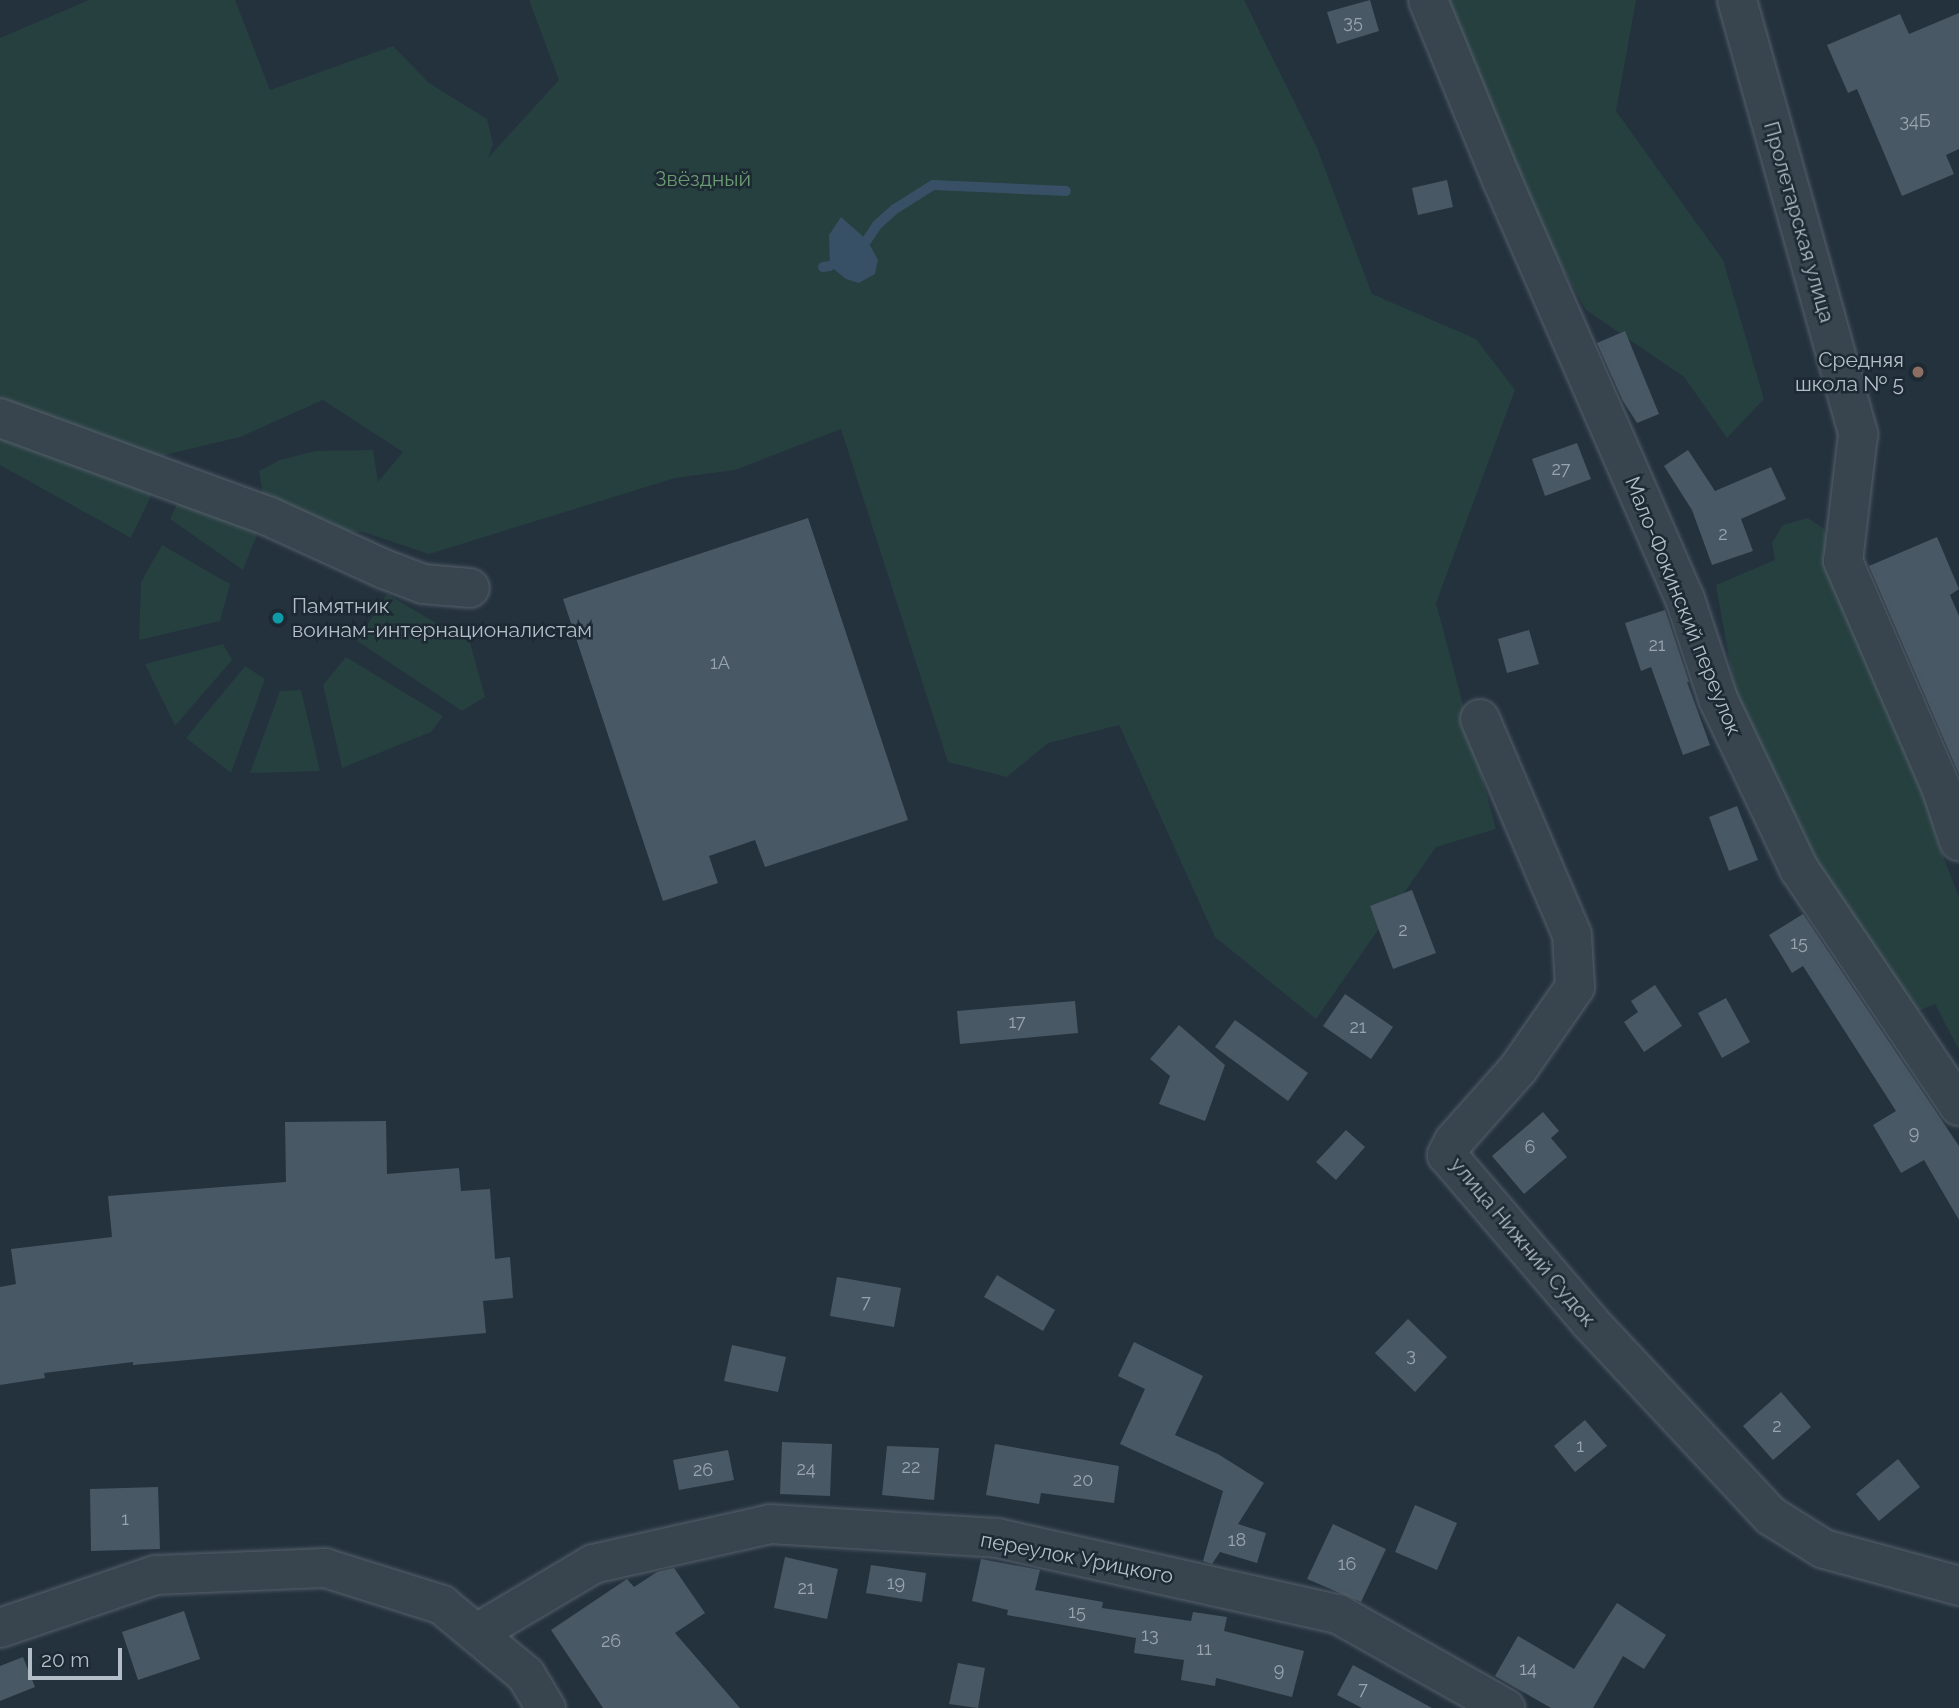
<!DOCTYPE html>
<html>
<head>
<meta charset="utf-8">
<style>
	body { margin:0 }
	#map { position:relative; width:1959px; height:1708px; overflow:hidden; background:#24323e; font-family:Raleway,sans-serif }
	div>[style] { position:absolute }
	.green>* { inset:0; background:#263f3f }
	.water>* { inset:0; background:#375065 }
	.stream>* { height:10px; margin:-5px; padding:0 5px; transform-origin:5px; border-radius:5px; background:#375065 }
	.building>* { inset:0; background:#485864 }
	.roads { filter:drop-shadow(0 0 2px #56616c) drop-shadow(0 0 2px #56616c) }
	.minor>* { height:38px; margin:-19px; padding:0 19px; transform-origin:19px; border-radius:19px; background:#38444e }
	.dots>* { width:19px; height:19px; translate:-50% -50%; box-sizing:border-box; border:4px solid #1d2933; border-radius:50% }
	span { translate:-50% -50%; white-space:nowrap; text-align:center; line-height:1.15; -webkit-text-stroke:5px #1d2933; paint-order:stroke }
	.number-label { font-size:18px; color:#99a4b0 }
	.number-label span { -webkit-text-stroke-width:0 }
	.park-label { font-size:21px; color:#6a9a70 }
	.street-label { font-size:21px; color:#b4bec9 }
	.poi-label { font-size:21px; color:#b4bec9 }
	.right { translate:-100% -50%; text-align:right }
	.left { translate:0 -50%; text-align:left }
	.scale { position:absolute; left:28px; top:1648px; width:94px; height:32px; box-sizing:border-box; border:4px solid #b4bec9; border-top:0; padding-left:9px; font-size:21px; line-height:24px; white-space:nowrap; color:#b4bec9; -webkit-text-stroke:5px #1d2933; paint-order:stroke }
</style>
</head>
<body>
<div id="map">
	<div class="green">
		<div style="clip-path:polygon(89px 0,235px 0,270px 90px,393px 46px,429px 83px,487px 119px,493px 144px,488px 158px,559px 80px,529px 0,1244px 0,1317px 148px,1372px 294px,1476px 339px,1515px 390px,1436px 603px,1496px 829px,1436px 847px,1316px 1019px,1215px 937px,1119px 725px,1048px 743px,1007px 777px,948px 762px,841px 429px,735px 470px,675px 478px,429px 554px,363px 532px,315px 530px,263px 495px,259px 471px,280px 460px,315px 451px,373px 450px,378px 482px,403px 452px,323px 400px,240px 437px,156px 457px,0 403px,0 38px)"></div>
		<div style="clip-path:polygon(1442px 0,1636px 0,1616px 111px,1723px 260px,1764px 399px,1727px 438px,1684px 377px,1586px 310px,1482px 123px)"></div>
		<div style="clip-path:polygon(0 430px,155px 487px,131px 538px,0 465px)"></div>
		<div style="clip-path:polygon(178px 502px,258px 532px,243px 570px,170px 519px)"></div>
		<div style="clip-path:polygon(1808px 518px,1824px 529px,1919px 768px,1936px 838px,1959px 897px,1959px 1050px,1935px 1004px,1906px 1016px,1807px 866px,1739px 714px,1716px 585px,1775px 560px,1772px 543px,1783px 525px)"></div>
		<div style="clip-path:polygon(162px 545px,230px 584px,220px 621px,139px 640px,141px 582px)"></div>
		<div style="clip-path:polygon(387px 594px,470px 643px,485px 697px,462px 711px,357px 641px)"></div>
		<div style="clip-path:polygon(223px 644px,232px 660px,175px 726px,145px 664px)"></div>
		<div style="clip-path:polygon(346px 657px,443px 716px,431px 732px,342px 768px,323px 685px)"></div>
		<div style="clip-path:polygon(245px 666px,265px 679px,231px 773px,186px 738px)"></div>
		<div style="clip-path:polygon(301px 690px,320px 771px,250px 773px,280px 691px)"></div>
	</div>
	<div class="water">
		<div style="clip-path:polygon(841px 217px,867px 240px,878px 260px,875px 274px,859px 283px,846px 279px,830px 266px,829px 235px)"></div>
	</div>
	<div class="stream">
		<div style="left:867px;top:240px;width:18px;rotate:-56deg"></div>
		<div style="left:877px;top:225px;width:24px;rotate:-42deg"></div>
		<div style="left:895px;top:209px;width:45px;rotate:-32.3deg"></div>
		<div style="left:933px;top:185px;width:133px;rotate:2.6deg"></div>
		<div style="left:823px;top:267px;width:7px;rotate:-8deg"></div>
	</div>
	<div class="building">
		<div style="clip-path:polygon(1370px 0,1379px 31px,1337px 44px,1327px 12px)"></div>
		<div style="clip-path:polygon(1959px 13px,1959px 149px,1946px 155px,1954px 174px,1902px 196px,1857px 89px,1848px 93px,1827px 45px,1900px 14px,1909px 34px)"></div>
		<div style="clip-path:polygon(1447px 180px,1453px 207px,1418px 215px,1412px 188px)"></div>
		<div style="clip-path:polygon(1625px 331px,1659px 414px,1637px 423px,1623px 401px,1597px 343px)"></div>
		<div style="clip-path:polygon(1577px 443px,1591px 479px,1545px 496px,1532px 459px)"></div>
		<div style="clip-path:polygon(1688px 450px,1715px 491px,1771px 467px,1786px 499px,1741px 519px,1753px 551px,1712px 565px,1692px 510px,1664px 466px)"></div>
		<div style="clip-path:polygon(808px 518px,908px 820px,765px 867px,755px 840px,709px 856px,718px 883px,663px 901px,563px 599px)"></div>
		<div style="clip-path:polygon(1937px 537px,1959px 589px,1950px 595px,1959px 616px,1959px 774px,1869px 566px)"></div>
		<div style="clip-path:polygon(1665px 610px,1689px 682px,1687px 682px,1710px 745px,1683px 755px,1651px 667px,1641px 671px,1625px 623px)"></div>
		<div style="clip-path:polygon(1529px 630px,1539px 664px,1507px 673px,1498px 639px)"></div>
		<div style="clip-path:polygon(1737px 806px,1758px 860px,1729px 871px,1709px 817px)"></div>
		<div style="clip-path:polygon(1412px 890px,1436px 953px,1393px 969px,1370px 906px)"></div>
		<div style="clip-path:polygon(1803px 914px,1959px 1146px,1959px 1220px,1924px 1160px,1901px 1173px,1873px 1125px,1896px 1111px,1803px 966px,1792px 973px,1769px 935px)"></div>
		<div style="clip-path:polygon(1655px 985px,1682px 1026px,1644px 1052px,1624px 1022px,1638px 1012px,1631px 1001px)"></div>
		<div style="clip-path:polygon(1345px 994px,1393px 1027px,1371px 1059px,1323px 1026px)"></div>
		<div style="clip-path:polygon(1726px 998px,1750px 1042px,1722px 1058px,1698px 1013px)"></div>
		<div style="clip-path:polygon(1075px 1001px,1078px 1033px,960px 1044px,957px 1011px)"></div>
		<div style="clip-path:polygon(1235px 1020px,1308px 1073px,1288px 1101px,1215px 1047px)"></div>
		<div style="clip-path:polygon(1179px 1025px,1225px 1065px,1205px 1121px,1159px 1104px,1170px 1076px,1150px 1059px)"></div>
		<div style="clip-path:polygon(1543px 1112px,1559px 1131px,1551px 1138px,1567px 1157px,1524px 1194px,1492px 1156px)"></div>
		<div style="clip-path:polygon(386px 1121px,387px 1174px,459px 1168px,461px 1191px,490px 1189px,495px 1259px,510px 1257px,513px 1298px,483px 1301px,486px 1333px,133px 1365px,133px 1362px,44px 1373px,45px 1378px,0 1385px,0 1287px,16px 1284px,11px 1249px,112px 1237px,108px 1196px,286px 1182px,285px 1122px)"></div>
		<div style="clip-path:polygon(1346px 1130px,1365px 1147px,1336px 1180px,1316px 1162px)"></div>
		<div style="clip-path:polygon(997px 1275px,1055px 1310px,1043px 1331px,984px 1297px)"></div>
		<div style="clip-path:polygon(837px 1277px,901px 1288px,894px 1327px,830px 1316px)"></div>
		<div style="clip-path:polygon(1408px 1319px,1447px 1357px,1415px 1392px,1375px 1353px)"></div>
		<div style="clip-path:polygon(1134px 1342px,1203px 1376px,1175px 1435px,1218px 1454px,1264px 1483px,1238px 1524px,1266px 1533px,1257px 1563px,1220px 1552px,1212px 1564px,1203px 1561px,1223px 1491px,1120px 1444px,1145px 1389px,1118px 1376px)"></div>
		<div style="clip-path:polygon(732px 1345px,786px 1357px,778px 1392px,724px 1381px)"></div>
		<div style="clip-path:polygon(1781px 1392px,1811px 1427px,1773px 1460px,1743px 1426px)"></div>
		<div style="clip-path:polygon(1585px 1420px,1607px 1446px,1575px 1472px,1554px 1446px)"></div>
		<div style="clip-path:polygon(782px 1442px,832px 1444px,830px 1496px,780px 1494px)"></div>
		<div style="clip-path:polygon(995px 1444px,1119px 1466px,1114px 1503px,1041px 1493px,1039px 1504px,986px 1495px)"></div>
		<div style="clip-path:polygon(887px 1446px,939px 1448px,934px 1500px,882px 1495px)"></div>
		<div style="clip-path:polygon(728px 1450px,734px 1480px,679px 1490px,673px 1460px)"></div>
		<div style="clip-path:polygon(1898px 1459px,1920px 1487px,1879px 1521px,1856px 1494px)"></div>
		<div style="clip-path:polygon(158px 1487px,160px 1549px,91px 1551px,90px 1489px)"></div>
		<div style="clip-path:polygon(1415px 1505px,1457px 1523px,1437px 1570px,1395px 1552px)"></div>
		<div style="clip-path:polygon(1333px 1524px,1386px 1549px,1361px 1602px,1307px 1579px)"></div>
		<div style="clip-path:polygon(785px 1557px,838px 1569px,827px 1619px,774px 1608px)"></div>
		<div style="clip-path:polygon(981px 1559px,1040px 1570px,1035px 1590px,1103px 1602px,1102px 1608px,1191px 1621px,1193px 1612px,1227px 1617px,1224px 1631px,1304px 1651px,1292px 1697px,1216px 1678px,1215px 1686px,1181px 1680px,1184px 1660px,1134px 1653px,1136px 1638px,1007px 1615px,1008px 1610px,972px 1601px)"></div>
		<div style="clip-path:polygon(871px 1565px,926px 1573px,922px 1602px,866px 1593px)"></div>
		<div style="clip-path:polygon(674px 1568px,705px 1613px,675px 1633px,740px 1708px,603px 1708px,551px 1630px,627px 1579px,634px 1587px,657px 1572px)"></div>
		<div style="clip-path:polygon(1617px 1603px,1666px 1635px,1644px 1669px,1623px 1656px,1593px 1708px,1551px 1708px,1495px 1676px,1518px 1636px,1574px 1669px)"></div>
		<div style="clip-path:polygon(184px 1611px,200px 1659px,138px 1680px,122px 1632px)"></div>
		<div style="clip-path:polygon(23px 1657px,35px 1687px,0 1701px,0 1666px)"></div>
		<div style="clip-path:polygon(958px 1663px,985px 1668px,978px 1708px,949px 1704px)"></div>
		<div style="clip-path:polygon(1353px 1665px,1432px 1708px,1362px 1708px,1337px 1695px)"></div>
	</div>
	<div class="roads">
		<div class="minor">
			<div style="left:1428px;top:0;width:192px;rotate:67.7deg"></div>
			<div style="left:1501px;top:178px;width:459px;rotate:66.4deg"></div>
			<div style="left:1685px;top:599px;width:105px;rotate:71.7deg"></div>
			<div style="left:1718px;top:699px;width:188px;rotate:64.5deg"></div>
			<div style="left:1799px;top:869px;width:286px;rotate:56deg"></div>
			<div style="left:1737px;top:0;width:451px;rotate:74.4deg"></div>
			<div style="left:1858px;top:434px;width:128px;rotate:96.7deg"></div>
			<div style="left:1843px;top:561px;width:249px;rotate:66.6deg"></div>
			<div style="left:1942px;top:790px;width:54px;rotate:71.6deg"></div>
			<div style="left:0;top:418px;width:285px;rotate:20.1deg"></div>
			<div style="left:268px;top:516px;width:128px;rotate:24.6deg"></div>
			<div style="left:384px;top:569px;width:42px;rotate:21deg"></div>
			<div style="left:423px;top:584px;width:47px;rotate:4.9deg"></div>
			<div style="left:1480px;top:719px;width:235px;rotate:66.9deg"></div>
			<div style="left:1572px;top:935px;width:52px;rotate:86.7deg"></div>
			<div style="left:1575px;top:987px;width:100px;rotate:124.8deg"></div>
			<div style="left:1518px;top:1069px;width:96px;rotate:131.6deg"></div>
			<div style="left:1454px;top:1141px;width:16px;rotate:117deg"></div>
			<div style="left:1447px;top:1155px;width:220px;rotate:49.4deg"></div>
			<div style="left:1590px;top:1322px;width:265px;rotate:47deg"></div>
			<div style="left:1771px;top:1516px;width:62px;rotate:31.9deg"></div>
			<div style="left:1824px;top:1549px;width:140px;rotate:15.3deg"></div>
			<div style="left:0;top:1628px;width:165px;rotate:-18.8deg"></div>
			<div style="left:156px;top:1575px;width:169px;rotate:-2.4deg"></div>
			<div style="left:325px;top:1568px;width:123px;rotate:17.5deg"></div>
			<div style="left:442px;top:1605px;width:109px;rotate:39.8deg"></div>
			<div style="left:526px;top:1675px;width:39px;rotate:59deg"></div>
			<div style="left:477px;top:1633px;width:135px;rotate:-30.7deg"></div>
			<div style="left:593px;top:1564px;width:181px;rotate:-12.7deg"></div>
			<div style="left:770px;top:1524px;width:227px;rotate:3.5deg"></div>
			<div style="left:997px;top:1538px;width:349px;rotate:12.6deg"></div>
			<div style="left:1338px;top:1614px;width:192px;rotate:29.4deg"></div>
		</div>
	</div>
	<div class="dots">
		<div style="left:1918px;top:372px;background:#8d6e63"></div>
		<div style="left:278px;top:618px;background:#0f9aa8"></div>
	</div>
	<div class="number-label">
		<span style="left:1353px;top:22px">35</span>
		<span style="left:1915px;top:121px">34Б</span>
		<span style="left:1561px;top:469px">27</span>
		<span style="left:1723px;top:534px">2</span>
		<span style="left:1657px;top:645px">21</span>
		<span style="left:720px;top:663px">1А</span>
		<span style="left:1403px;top:930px">2</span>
		<span style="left:1799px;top:943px">15</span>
		<span style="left:1017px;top:1022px">17</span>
		<span style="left:1358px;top:1027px">21</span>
		<span style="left:1914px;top:1133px">9</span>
		<span style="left:1530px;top:1147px">6</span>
		<span style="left:866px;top:1302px">7</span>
		<span style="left:1411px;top:1355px">3</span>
		<span style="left:1777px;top:1426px">2</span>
		<span style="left:1580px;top:1446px">1</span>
		<span style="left:911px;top:1467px">22</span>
		<span style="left:806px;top:1469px">24</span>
		<span style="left:703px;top:1470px">26</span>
		<span style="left:1083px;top:1480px">20</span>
		<span style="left:125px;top:1519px">1</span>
		<span style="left:1237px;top:1540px">18</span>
		<span style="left:1347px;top:1564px">16</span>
		<span style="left:896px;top:1583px">19</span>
		<span style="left:806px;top:1588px">21</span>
		<span style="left:1077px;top:1612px">15</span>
		<span style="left:1150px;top:1635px">13</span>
		<span style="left:611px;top:1641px">26</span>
		<span style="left:1204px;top:1649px">11</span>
		<span style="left:1528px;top:1669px">14</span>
		<span style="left:1279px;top:1670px">9</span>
		<span style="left:1363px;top:1689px">7</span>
	</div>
	<div class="park-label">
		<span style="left:703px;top:179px">Звёздный</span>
	</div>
	<div class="street-label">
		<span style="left:1799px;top:222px;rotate:74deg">Пролетарская улица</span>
		<span style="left:1683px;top:606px;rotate:68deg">Мало-Фокинский переулок</span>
		<span style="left:1523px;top:1242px;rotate:50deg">улица Нижний Судок</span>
		<span style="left:1077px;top:1558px;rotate:11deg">переулок Урицкого</span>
	</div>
	<div class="poi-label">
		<span class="right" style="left:1904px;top:372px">Средняя<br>школа № 5</span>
		<span class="left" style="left:292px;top:618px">Памятник<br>воинам-интернационалистам</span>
	</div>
	<div class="scale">20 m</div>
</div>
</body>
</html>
